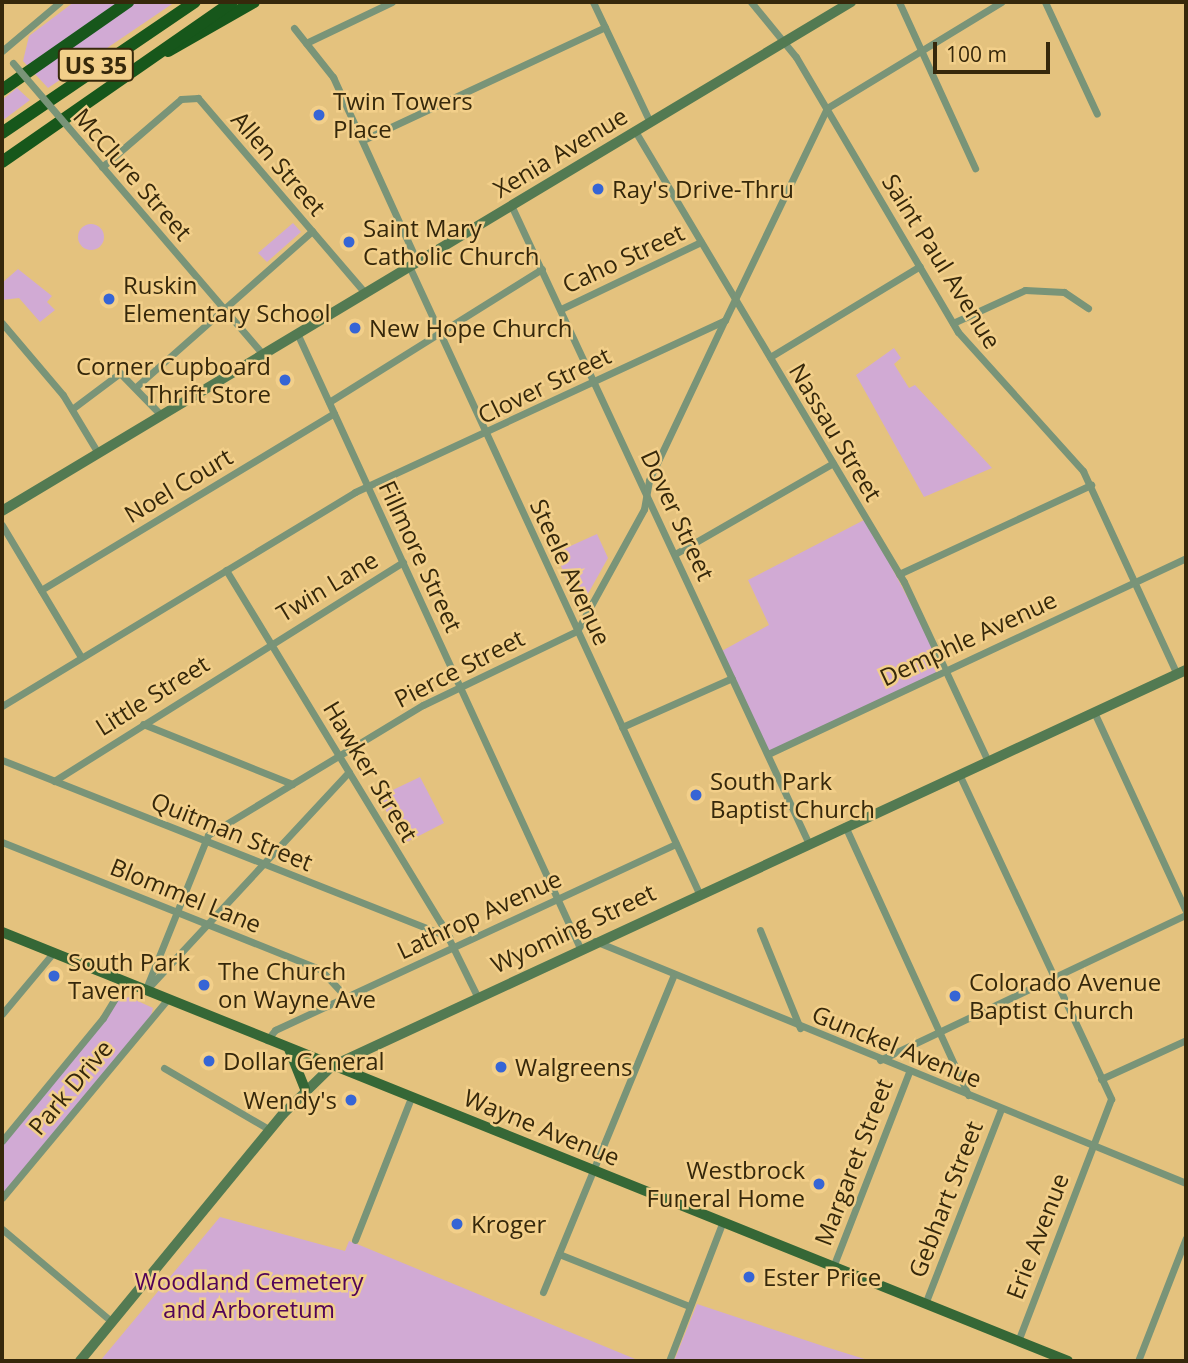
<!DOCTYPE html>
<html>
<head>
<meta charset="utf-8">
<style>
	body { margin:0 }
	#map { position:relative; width:1188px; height:1363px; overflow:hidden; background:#e4c27e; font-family:"Open Sans",sans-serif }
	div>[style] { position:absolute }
	.green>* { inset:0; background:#d1aad4 }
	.round { border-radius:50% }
	.street>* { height:7px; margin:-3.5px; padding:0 3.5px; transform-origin:3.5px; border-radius:3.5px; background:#799478 }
	.secondary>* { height:10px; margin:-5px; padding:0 5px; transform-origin:5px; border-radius:5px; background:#537a52 }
	.primary>* { height:10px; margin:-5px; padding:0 5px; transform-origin:5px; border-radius:5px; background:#356736 }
	.highway>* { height:12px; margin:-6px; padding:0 6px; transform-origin:6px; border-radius:6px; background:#17571b }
	.street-bridge>* { height:7px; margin:-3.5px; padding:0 3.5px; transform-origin:3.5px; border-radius:3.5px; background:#799478 }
	.dots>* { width:19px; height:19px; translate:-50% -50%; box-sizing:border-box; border:4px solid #f2cf8a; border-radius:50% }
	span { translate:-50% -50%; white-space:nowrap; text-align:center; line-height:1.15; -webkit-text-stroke:5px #f2cf8a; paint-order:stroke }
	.shield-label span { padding:2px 5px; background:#f2cf8a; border:2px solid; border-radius:5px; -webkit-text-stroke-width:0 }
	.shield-label { font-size:23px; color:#36280b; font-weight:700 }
	.poi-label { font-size:24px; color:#36280b }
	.left { translate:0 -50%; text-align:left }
	.right { translate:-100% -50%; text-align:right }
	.street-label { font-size:24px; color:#36280b }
	.park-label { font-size:24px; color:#510458 }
	.frame { position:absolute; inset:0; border:4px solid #36280b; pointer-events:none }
	.scale { position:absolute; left:933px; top:42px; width:117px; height:32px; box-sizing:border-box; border:4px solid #36280b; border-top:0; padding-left:9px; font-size:21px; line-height:24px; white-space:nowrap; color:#36280b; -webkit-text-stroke:5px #f2cf8a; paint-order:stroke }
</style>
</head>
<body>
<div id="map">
	<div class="green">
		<div style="clip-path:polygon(74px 2px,175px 2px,48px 88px,23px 61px,29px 36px)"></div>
		<div style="clip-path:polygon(17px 88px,30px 100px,2px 121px,2px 100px)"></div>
		<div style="clip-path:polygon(293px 223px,301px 232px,267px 262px,258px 253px)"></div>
		<div class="round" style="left:78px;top:224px;width:26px;height:26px"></div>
		<div style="clip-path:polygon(18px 269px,52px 296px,47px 302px,55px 310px,40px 322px,19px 298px,2px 300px,2px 283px)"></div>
		<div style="clip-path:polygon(894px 348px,901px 358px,894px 364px,909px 388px,915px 385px,992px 468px,924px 497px,856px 375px)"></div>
		<div style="clip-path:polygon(866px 519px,946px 670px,768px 754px,720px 652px,769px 625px,748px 580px)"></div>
		<div style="clip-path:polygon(597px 534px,608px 558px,580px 608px,555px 553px)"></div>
		<div style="clip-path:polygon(420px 777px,444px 823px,405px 843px,378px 797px)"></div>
		<div style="clip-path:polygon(129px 997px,153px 1008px,150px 1019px,2px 1198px,2px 1141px,117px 1001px)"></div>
		<div style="clip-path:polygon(220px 1217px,345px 1251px,349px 1241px,357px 1244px,640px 1361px,100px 1361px)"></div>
		<div style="clip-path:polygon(697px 1304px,826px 1347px,871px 1361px,674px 1361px)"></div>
	</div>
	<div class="street">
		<div style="left:593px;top:2px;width:133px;rotate:64.6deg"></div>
		<div style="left:751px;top:2px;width:71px;rotate:50.7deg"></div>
		<div style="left:796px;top:57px;width:319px;rotate:59.5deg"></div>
		<div style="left:958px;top:332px;width:187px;rotate:48deg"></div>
		<div style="left:1083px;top:471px;width:224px;rotate:65.2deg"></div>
		<div style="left:899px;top:2px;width:183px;rotate:65.4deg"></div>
		<div style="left:1045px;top:2px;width:123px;rotate:65.1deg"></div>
		<div style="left:294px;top:28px;width:63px;rotate:51.5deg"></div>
		<div style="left:333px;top:77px;width:202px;rotate:65.5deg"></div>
		<div style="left:306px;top:43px;width:95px;rotate:-25.5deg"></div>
		<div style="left:2px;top:51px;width:76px;rotate:-40.2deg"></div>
		<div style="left:635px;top:131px;width:525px;rotate:59.19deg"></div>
		<div style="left:904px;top:582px;width:198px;rotate:64.9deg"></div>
		<div style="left:363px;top:140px;width:267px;rotate:-25deg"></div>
		<div style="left:81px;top:142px;width:279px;rotate:49.4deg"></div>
		<div style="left:102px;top:167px;width:104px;rotate:-40.7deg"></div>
		<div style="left:181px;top:99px;width:17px;rotate:-3deg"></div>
		<div style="left:198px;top:98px;width:257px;rotate:49.4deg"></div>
		<div style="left:511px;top:205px;width:703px;rotate:65deg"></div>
		<div style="left:409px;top:266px;width:691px;rotate:65.18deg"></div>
		<div style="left:561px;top:309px;width:155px;rotate:-25.6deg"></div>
		<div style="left:2px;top:323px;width:94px;rotate:49.7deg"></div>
		<div style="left:63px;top:395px;width:68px;rotate:58.9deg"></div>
		<div style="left:953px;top:323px;width:79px;rotate:-24.6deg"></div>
		<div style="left:1025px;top:290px;width:39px;rotate:3deg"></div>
		<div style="left:1064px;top:292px;width:29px;rotate:34deg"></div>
		<div style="left:297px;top:333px;width:677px;rotate:65.29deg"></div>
		<div style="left:770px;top:357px;width:175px;rotate:-31.2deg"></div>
		<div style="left:137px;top:386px;width:234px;rotate:-41.5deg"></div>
		<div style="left:329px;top:402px;width:251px;rotate:-32deg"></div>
		<div style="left:72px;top:409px;width:60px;rotate:-36.9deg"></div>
		<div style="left:120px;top:373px;width:59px;rotate:45.7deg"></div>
		<div style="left:2px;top:525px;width:154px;rotate:59.1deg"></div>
		<div style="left:675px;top:554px;width:182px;rotate:-29.9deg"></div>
		<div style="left:226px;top:570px;width:413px;rotate:58.7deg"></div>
		<div style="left:441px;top:923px;width:81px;rotate:63.7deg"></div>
		<div style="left:899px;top:574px;width:212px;rotate:-24.9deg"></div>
		<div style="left:41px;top:590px;width:342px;rotate:-31.1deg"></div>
		<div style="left:2px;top:706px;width:413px;rotate:-31.2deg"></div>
		<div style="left:355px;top:492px;width:408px;rotate:-24.9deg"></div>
		<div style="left:725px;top:320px;width:235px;rotate:-64.3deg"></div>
		<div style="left:827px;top:108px;width:204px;rotate:-31.3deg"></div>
		<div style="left:1094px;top:712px;width:219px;rotate:65.2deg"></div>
		<div style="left:143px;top:724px;width:161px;rotate:21.9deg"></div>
		<div style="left:622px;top:727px;width:120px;rotate:-24deg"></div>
		<div style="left:768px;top:754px;width:462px;rotate:-25.1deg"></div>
		<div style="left:2px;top:760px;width:481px;rotate:21.6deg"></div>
		<div style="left:959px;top:774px;width:359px;rotate:64.9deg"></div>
		<div style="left:1111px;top:1099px;width:259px;rotate:111deg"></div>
		<div style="left:54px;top:781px;width:412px;rotate:-32.1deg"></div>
		<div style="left:845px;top:826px;width:296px;rotate:65.4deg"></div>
		<div style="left:2px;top:842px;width:342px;rotate:21.8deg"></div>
		<div style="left:320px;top:969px;width:38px;rotate:47deg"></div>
		<div style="left:760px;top:930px;width:106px;rotate:67.8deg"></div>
		<div style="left:595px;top:941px;width:639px;rotate:22.27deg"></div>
		<div style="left:148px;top:988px;width:295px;rotate:-47.1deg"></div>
		<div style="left:145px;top:991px;width:168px;rotate:-68deg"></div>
		<div style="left:208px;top:835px;width:251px;rotate:-31.2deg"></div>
		<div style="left:423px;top:705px;width:171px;rotate:-25.7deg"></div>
		<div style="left:577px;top:631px;width:139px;rotate:-61.2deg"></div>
		<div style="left:644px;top:509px;width:29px;rotate:-80deg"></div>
		<div style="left:649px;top:480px;width:176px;rotate:-64.7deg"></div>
		<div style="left:2px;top:1014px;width:80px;rotate:-50.1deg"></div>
		<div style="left:267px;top:1040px;width:13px;rotate:-51deg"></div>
		<div style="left:275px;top:1030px;width:442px;rotate:-24.9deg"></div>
		<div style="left:880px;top:1060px;width:339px;rotate:-25.4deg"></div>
		<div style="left:164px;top:1068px;width:123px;rotate:30.3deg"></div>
		<div style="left:1101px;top:1079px;width:94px;rotate:-24.6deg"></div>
		<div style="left:2px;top:1141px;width:159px;rotate:-50.6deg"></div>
		<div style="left:103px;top:1018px;width:42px;rotate:-58.6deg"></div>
		<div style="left:2px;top:1198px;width:258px;rotate:-50.2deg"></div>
		<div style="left:2px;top:1229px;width:144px;rotate:40.2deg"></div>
		<div style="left:355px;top:1240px;width:153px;rotate:-68.5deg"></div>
		<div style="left:559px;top:1254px;width:140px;rotate:21.8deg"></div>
		<div style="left:833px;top:1267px;width:209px;rotate:-68.7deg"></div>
		<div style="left:543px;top:1292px;width:341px;rotate:-67.6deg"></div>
		<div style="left:925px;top:1304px;width:209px;rotate:-68.7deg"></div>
		<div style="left:669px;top:1361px;width:150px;rotate:-68.9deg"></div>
		<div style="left:1138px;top:1361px;width:132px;rotate:-68.7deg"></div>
	</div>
	<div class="secondary">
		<div style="left:2px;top:511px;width:990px;rotate:-30.94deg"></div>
		<div style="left:80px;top:1361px;width:320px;rotate:-50.6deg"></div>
		<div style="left:283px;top:1114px;width:69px;rotate:-44.4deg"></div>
		<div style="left:332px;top:1066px;width:941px;rotate:-24.88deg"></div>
	</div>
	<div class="primary">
		<div style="left:2px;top:932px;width:1149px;rotate:21.92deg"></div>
		<div style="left:289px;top:1049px;width:43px;rotate:68.2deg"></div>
	</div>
	<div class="highway">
		<div style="left:168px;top:51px;width:99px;rotate:-29.7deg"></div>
		<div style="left:2px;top:90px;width:154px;rotate:-34.9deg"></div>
		<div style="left:2px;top:133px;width:233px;rotate:-34.2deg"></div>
		<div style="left:2px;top:162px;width:280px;rotate:-34.8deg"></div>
	</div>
	<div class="street-bridge">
		<div style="left:13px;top:63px;width:104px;rotate:49.3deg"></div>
	</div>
	<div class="dots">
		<div style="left:319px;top:115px;background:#3665d5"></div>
		<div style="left:598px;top:189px;background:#3665d5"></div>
		<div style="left:349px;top:242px;background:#3665d5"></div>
		<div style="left:109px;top:299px;background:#3665d5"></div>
		<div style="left:355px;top:328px;background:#3665d5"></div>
		<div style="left:285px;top:380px;background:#3665d5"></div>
		<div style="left:696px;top:795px;background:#3665d5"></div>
		<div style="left:54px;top:976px;background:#3665d5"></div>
		<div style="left:204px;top:985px;background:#3665d5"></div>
		<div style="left:955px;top:996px;background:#3665d5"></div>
		<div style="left:209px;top:1061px;background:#3665d5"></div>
		<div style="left:501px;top:1067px;background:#3665d5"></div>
		<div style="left:351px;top:1100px;background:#3665d5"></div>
		<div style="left:819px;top:1184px;background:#3665d5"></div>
		<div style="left:457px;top:1224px;background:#3665d5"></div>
		<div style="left:749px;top:1277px;background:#3665d5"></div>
	</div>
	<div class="shield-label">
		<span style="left:96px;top:65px">US 35</span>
	</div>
	<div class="poi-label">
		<span class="left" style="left:333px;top:115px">Twin Towers<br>Place</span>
		<span class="left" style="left:612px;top:189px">Ray's Drive-Thru</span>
		<span class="left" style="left:363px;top:242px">Saint Mary<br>Catholic Church</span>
		<span class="left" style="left:123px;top:299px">Ruskin<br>Elementary School</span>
		<span class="left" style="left:369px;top:328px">New Hope Church</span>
		<span class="right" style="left:271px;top:380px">Corner Cupboard<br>Thrift Store</span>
		<span class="left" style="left:710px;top:795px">South Park<br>Baptist Church</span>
		<span class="left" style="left:68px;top:976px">South Park<br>Tavern</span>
		<span class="left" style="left:218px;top:985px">The Church<br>on Wayne Ave</span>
		<span class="left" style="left:969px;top:996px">Colorado Avenue<br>Baptist Church</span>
		<span class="left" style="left:223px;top:1061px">Dollar General</span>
		<span class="left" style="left:515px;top:1067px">Walgreens</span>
		<span class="right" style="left:337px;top:1100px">Wendy's</span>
		<span class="right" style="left:805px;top:1184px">Westbrock<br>Funeral Home</span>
		<span class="left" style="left:471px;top:1224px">Kroger</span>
		<span class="left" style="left:763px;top:1277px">Ester Price</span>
	</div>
	<div class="street-label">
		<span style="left:560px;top:152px;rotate:-31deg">Xenia Avenue</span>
		<span style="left:279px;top:163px;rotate:49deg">Allen Street</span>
		<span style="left:133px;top:174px;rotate:49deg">McClure Street</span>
		<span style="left:623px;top:258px;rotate:-25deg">Caho Street</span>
		<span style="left:942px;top:261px;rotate:58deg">Saint Paul Avenue</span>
		<span style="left:544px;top:385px;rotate:-26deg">Clover Street</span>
		<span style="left:836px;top:432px;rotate:59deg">Nassau Street</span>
		<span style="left:178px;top:485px;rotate:-31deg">Noel Court</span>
		<span style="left:678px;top:515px;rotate:65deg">Dover Street</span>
		<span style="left:421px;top:556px;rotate:65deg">Fillmore Street</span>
		<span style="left:571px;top:572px;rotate:65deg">Steele Avenue</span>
		<span style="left:327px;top:586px;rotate:-31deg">Twin Lane</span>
		<span style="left:968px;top:638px;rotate:-25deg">Demphle Avenue</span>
		<span style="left:459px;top:668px;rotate:-27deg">Pierce Street</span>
		<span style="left:152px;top:695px;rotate:-32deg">Little Street</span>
		<span style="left:371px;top:771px;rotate:59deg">Hawker Street</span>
		<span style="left:232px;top:831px;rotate:22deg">Quitman Street</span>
		<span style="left:186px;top:895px;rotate:22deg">Blommel Lane</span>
		<span style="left:479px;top:914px;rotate:-25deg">Lathrop Avenue</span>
		<span style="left:573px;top:928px;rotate:-25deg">Wyoming Street</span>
		<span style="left:897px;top:1046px;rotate:22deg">Gunckel Avenue</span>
		<span style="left:70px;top:1087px;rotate:-50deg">Park Drive</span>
		<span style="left:542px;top:1127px;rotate:22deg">Wayne Avenue</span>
		<span style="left:853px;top:1162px;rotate:-69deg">Margaret Street</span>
		<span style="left:945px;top:1199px;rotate:-69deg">Gebhart Street</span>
		<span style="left:1037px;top:1236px;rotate:-69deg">Erie Avenue</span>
	</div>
	<div class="park-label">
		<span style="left:249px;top:1295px">Woodland Cemetery<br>and Arboretum</span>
	</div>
	<div class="frame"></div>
	<div class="scale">100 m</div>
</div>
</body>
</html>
